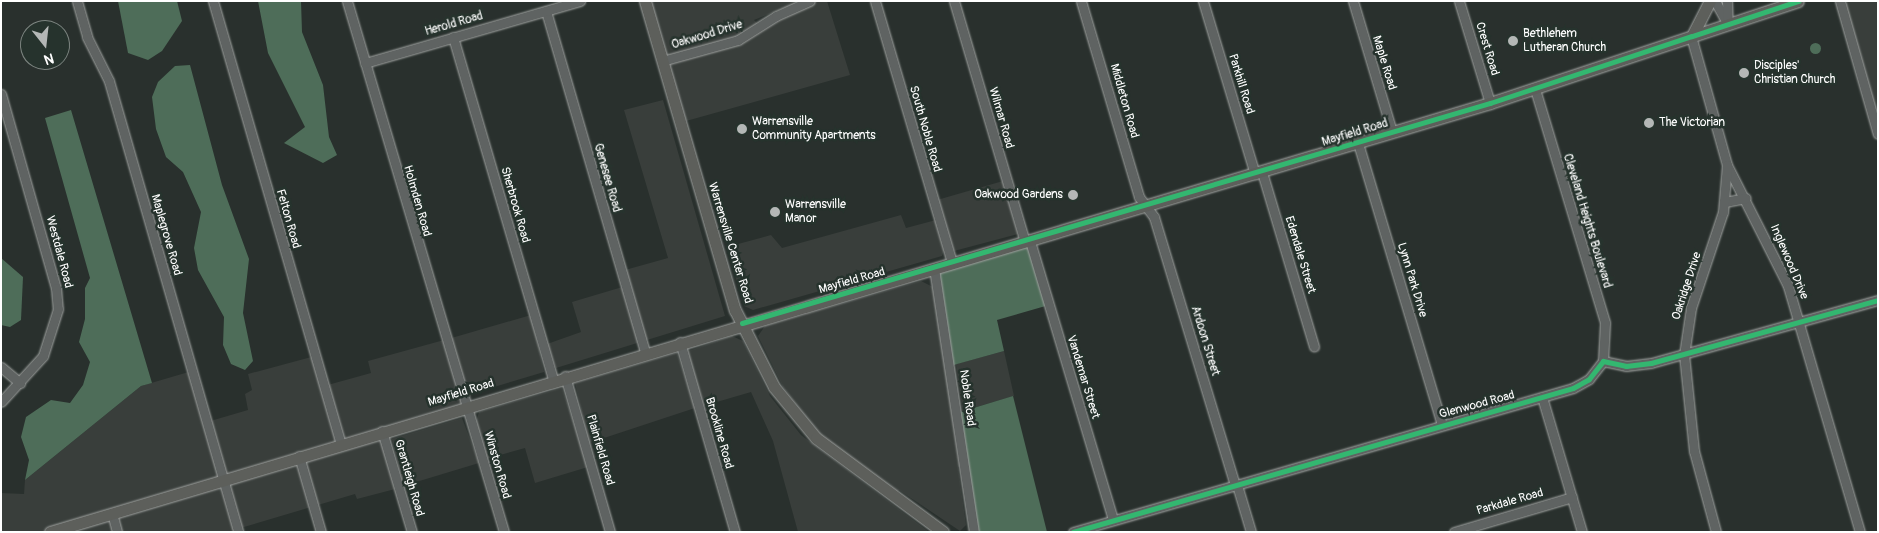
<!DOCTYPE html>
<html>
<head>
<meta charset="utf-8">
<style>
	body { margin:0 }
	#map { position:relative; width:1879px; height:533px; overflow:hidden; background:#29302d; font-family:Pangolin,sans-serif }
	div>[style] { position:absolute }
	.built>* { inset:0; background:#393e3b }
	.green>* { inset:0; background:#4e6d59 }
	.round { border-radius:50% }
	.roads { filter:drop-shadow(0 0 1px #9fa2a0) drop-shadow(0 0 1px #9fa2a0) }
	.minor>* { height:9px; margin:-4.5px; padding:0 4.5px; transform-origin:4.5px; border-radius:4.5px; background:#5f6362 }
	.major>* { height:11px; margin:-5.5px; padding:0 5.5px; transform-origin:5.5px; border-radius:5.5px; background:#5d5f5b }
	.cycleway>* { height:5px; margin:-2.5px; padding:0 2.5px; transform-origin:2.5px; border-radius:2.5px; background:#33b770 }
	.dots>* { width:14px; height:14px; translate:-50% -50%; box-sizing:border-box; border:2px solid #26332d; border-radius:50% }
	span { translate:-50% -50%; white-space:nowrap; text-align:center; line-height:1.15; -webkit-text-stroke:5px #26332d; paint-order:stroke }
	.street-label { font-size:12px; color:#fff }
	.poi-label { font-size:12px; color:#fff }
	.left { translate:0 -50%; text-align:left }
	.right { translate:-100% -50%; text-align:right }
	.frame { position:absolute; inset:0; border:2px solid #fff; pointer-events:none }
	.north { position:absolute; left:20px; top:20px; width:50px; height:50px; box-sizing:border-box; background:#26332d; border:1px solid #7d8581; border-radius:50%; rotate:164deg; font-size:14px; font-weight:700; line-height:20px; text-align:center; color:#fff }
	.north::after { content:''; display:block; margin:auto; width:18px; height:22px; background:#b4b7b6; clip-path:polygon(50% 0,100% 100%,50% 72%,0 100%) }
</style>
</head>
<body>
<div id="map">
	<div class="built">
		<div style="clip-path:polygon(645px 1px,802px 1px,754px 20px,761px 27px,810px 1px,827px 1px,850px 75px,679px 123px)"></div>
		<div style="clip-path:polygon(1847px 1px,1878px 1px,1878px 116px,1846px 7px)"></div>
		<div style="clip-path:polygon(663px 100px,725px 316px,556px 368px,547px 344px,581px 332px,572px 302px,629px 285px,625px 270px,668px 258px,624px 110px)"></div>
		<div style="clip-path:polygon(1003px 181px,1018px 234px,954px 251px,937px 200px)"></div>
		<div style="clip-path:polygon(901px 215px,906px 228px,936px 220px,944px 250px,942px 256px,753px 310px,744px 306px,727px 247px,771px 235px,782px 248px)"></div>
		<div style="clip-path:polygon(921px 281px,933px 287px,964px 465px,958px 467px,966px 525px,960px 531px,899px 490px,894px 496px,830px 448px,783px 387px,758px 336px,765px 326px)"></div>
		<div style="clip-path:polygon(531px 315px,544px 372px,467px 395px,448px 339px)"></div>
		<div style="clip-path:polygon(732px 336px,743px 341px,770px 396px,801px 435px,929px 532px,798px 532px,773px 441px,751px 392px,703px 406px,688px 351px)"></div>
		<div style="clip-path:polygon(444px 340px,464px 407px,382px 431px,399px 488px,357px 499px,355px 494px,227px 532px,1px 532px,1px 493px,24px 494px,25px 480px,141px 386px,192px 371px,207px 422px,248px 410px,245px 394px,252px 390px,248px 374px,315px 356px,324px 386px,371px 373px,368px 361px)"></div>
		<div style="clip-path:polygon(1004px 351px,1014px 396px,963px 411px,956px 364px)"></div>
		<div style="clip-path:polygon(677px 353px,695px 408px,589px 443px,575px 383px)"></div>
		<div style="clip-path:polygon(562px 388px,588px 467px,535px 483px,525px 448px,486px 459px,476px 422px,479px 412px)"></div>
		<div style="clip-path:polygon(462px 418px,479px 463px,403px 486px,392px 439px)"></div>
	</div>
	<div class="green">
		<div style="clip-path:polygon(118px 1px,177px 1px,182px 21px,162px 51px,148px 60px,128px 53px)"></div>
		<div style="clip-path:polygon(258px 1px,301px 1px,302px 32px,323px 85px,329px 137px,337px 155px,323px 163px,284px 143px,305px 127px,268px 53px)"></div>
		<div class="round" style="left:1809.5px;top:42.5px;width:11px;height:11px"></div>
		<div style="clip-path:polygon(190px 65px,222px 185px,249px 259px,243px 313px,253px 361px,245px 370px,231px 364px,223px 345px,224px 317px,198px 270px,194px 248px,201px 212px,183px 172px,166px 157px,156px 129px,152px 97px,158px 82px,175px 66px)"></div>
		<div style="clip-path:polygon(71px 110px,152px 383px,141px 386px,25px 480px,29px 460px,21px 437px,26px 417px,51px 400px,70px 403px,83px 385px,90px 362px,79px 342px,85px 319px,85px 288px,90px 278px,45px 118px)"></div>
		<div style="clip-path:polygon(1030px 241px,1049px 305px,997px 320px,1004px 351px,950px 366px,934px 268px)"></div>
		<div style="clip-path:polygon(1px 258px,23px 277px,21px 320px,10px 327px,1px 325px)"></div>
		<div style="clip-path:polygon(1013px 396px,1047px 532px,974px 532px,957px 413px)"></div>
	</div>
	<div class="roads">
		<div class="minor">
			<div style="left:77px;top:1px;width:37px;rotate:74deg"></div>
			<div style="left:87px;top:37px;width:49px;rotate:63.4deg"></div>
			<div style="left:109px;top:81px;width:469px;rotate:74deg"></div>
			<div style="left:213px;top:1px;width:461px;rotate:73.9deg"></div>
			<div style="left:347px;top:1px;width:554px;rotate:73.53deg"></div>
			<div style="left:875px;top:1px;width:273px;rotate:73.6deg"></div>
			<div style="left:954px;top:1px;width:251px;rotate:73.6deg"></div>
			<div style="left:1081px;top:1px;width:204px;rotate:73.5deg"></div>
			<div style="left:1139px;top:197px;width:25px;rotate:53deg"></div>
			<div style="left:1154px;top:217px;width:280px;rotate:73.2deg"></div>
			<div style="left:1203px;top:1px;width:181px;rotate:73.3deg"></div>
			<div style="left:1353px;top:1px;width:137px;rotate:73.4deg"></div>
			<div style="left:1459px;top:1px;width:107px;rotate:73.1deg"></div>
			<div style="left:1715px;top:1px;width:26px;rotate:61deg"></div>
			<div style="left:1727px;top:1px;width:23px;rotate:88deg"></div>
			<div style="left:1840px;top:1px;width:138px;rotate:74.1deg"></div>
			<div style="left:546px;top:11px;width:355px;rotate:73.8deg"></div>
			<div style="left:1691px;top:36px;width:134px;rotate:74.4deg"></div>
			<div style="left:1727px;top:165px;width:136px;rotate:63.2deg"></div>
			<div style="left:1788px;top:286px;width:256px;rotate:73.7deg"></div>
			<div style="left:453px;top:37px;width:357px;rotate:73.7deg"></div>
			<div style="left:662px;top:61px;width:79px;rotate:-15.4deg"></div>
			<div style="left:738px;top:40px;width:45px;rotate:-32.3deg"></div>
			<div style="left:776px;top:16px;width:37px;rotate:-24deg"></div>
			<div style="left:365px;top:63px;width:224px;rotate:-16.1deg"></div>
			<div style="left:1535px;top:89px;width:244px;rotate:73.3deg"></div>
			<div style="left:1605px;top:323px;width:38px;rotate:93deg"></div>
			<div style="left:1px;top:94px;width:202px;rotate:74.2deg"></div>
			<div style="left:56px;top:288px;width:21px;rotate:85deg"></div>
			<div style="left:58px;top:309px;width:49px;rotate:107.7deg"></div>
			<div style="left:43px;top:356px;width:62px;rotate:132.4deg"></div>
			<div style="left:1358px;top:143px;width:293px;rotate:73.4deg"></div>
			<div style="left:1262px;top:172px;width:182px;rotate:73.4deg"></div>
			<div style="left:1725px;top:202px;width:21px;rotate:-11deg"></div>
			<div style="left:1030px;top:241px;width:291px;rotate:73.4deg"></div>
			<div style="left:934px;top:268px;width:267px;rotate:81.4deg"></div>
			<div style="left:680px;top:342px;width:198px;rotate:73.9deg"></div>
			<div style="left:1px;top:367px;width:25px;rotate:40deg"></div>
			<div style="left:565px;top:376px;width:162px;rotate:73.9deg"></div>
			<div style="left:1542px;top:397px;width:141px;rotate:73.5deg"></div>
			<div style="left:382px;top:431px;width:105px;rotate:73.5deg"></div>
			<div style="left:299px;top:456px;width:79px;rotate:73.9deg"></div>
			<div style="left:1237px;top:485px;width:49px;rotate:73.4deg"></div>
			<div style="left:112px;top:513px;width:20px;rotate:75deg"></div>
			<div style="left:1073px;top:532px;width:520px;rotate:-16.07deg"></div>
			<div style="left:1573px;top:388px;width:18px;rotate:-29deg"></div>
			<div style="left:1589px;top:379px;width:23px;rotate:-52deg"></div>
			<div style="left:1603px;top:361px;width:24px;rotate:12deg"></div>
			<div style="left:1626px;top:366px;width:25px;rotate:-7deg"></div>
			<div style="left:1651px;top:363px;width:236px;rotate:-15.5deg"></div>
			<div style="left:1454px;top:532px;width:123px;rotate:-16.5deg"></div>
			<div style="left:1716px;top:532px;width:84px;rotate:-105.2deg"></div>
			<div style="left:1694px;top:451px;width:97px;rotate:-95.9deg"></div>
			<div style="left:1684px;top:355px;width:48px;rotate:-81.5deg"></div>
			<div style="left:1691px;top:308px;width:101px;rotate:-71.6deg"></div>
			<div style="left:1723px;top:212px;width:47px;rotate:-85.1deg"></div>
		</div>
		<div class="major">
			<div style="left:645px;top:1px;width:322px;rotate:73.8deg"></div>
			<div style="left:735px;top:310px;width:86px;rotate:63.1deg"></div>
			<div style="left:774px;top:387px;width:66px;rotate:50.5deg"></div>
			<div style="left:816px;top:438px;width:158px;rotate:36.5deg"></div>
			<div style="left:1692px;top:36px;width:39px;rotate:-63deg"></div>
			<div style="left:50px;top:532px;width:1503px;rotate:-16.59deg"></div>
			<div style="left:1490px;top:103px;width:324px;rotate:-18.3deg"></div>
		</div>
	</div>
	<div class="cycleway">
		<div style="left:1692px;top:36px;width:112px;rotate:-18.3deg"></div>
		<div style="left:742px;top:323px;width:780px;rotate:-16.39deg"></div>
		<div style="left:1490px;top:103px;width:212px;rotate:-18.4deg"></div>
		<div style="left:1073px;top:532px;width:520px;rotate:-16.07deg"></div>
		<div style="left:1573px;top:388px;width:18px;rotate:-29deg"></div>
		<div style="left:1589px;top:379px;width:23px;rotate:-52deg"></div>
		<div style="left:1603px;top:361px;width:24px;rotate:12deg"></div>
		<div style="left:1626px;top:366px;width:25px;rotate:-7deg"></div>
		<div style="left:1651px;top:363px;width:236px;rotate:-15.5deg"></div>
	</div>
	<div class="dots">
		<div style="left:1513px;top:41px;background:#b4b7b6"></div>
		<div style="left:1744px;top:73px;background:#b4b7b6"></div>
		<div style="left:1649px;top:123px;background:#b4b7b6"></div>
		<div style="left:742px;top:129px;background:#b4b7b6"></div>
		<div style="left:1073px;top:195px;background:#b4b7b6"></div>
		<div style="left:775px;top:212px;background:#b4b7b6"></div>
	</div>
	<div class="street-label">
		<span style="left:454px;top:24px;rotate:-16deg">Herold Road</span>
		<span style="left:707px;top:35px;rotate:-17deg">Oakwood Drive</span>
		<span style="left:1487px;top:49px;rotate:73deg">Crest Road</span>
		<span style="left:1384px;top:63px;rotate:73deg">Maple Road</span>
		<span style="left:1241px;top:84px;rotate:73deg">Parkhill Road</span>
		<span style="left:1124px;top:101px;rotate:74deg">Middleton Road</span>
		<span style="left:1001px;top:118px;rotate:74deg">Wilmar Road</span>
		<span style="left:925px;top:129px;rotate:74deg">South Noble Road</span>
		<span style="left:1355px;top:133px;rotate:-17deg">Mayfield Road</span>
		<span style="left:607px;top:178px;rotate:74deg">Genesee Road</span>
		<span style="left:417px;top:201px;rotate:74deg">Holmden Road</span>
		<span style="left:515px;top:205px;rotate:74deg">Sherbrook Road</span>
		<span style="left:288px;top:219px;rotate:74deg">Felton Road</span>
		<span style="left:1587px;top:221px;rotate:73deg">Cleveland Heights Boulevard</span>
		<span style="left:166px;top:235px;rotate:74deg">Maplegrove Road</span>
		<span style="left:730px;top:243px;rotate:73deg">Warrensville Center Road</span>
		<span style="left:59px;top:252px;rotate:75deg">Westdale Road</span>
		<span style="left:1300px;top:255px;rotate:73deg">Edendale Street</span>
		<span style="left:1789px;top:262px;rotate:67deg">Inglewood Drive</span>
		<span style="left:1412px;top:280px;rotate:73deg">Lynn Park Drive</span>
		<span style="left:852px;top:281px;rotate:-16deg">Mayfield Road</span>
		<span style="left:1687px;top:286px;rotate:-72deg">Oakridge Drive</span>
		<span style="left:1205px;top:341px;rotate:73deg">Ardoon Street</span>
		<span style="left:1083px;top:377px;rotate:73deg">Vandemar Street</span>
		<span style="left:461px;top:393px;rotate:-17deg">Mayfield Road</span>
		<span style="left:967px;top:398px;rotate:82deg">Noble Road</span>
		<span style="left:1477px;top:405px;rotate:-15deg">Glenwood Road</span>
		<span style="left:719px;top:433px;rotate:74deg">Brookline Road</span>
		<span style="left:600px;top:450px;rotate:74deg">Plainfield Road</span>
		<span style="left:497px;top:465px;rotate:74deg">Winston Road</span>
		<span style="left:409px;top:478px;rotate:74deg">Grantleigh Road</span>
		<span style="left:1510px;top:502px;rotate:-16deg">Parkdale Road</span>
	</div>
	<div class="poi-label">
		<span class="left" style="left:1523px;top:41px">Bethlehem<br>Lutheran Church</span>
		<span class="left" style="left:1754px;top:73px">Disciples'<br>Christian Church</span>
		<span class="left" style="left:752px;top:129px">Warrensville<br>Community Apartments</span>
		<span class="left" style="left:1659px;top:123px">The Victorian</span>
		<span class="right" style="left:1063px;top:195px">Oakwood Gardens</span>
		<span class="left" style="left:785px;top:212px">Warrensville<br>Manor</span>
	</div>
	<div class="frame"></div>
	<div class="north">N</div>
</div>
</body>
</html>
